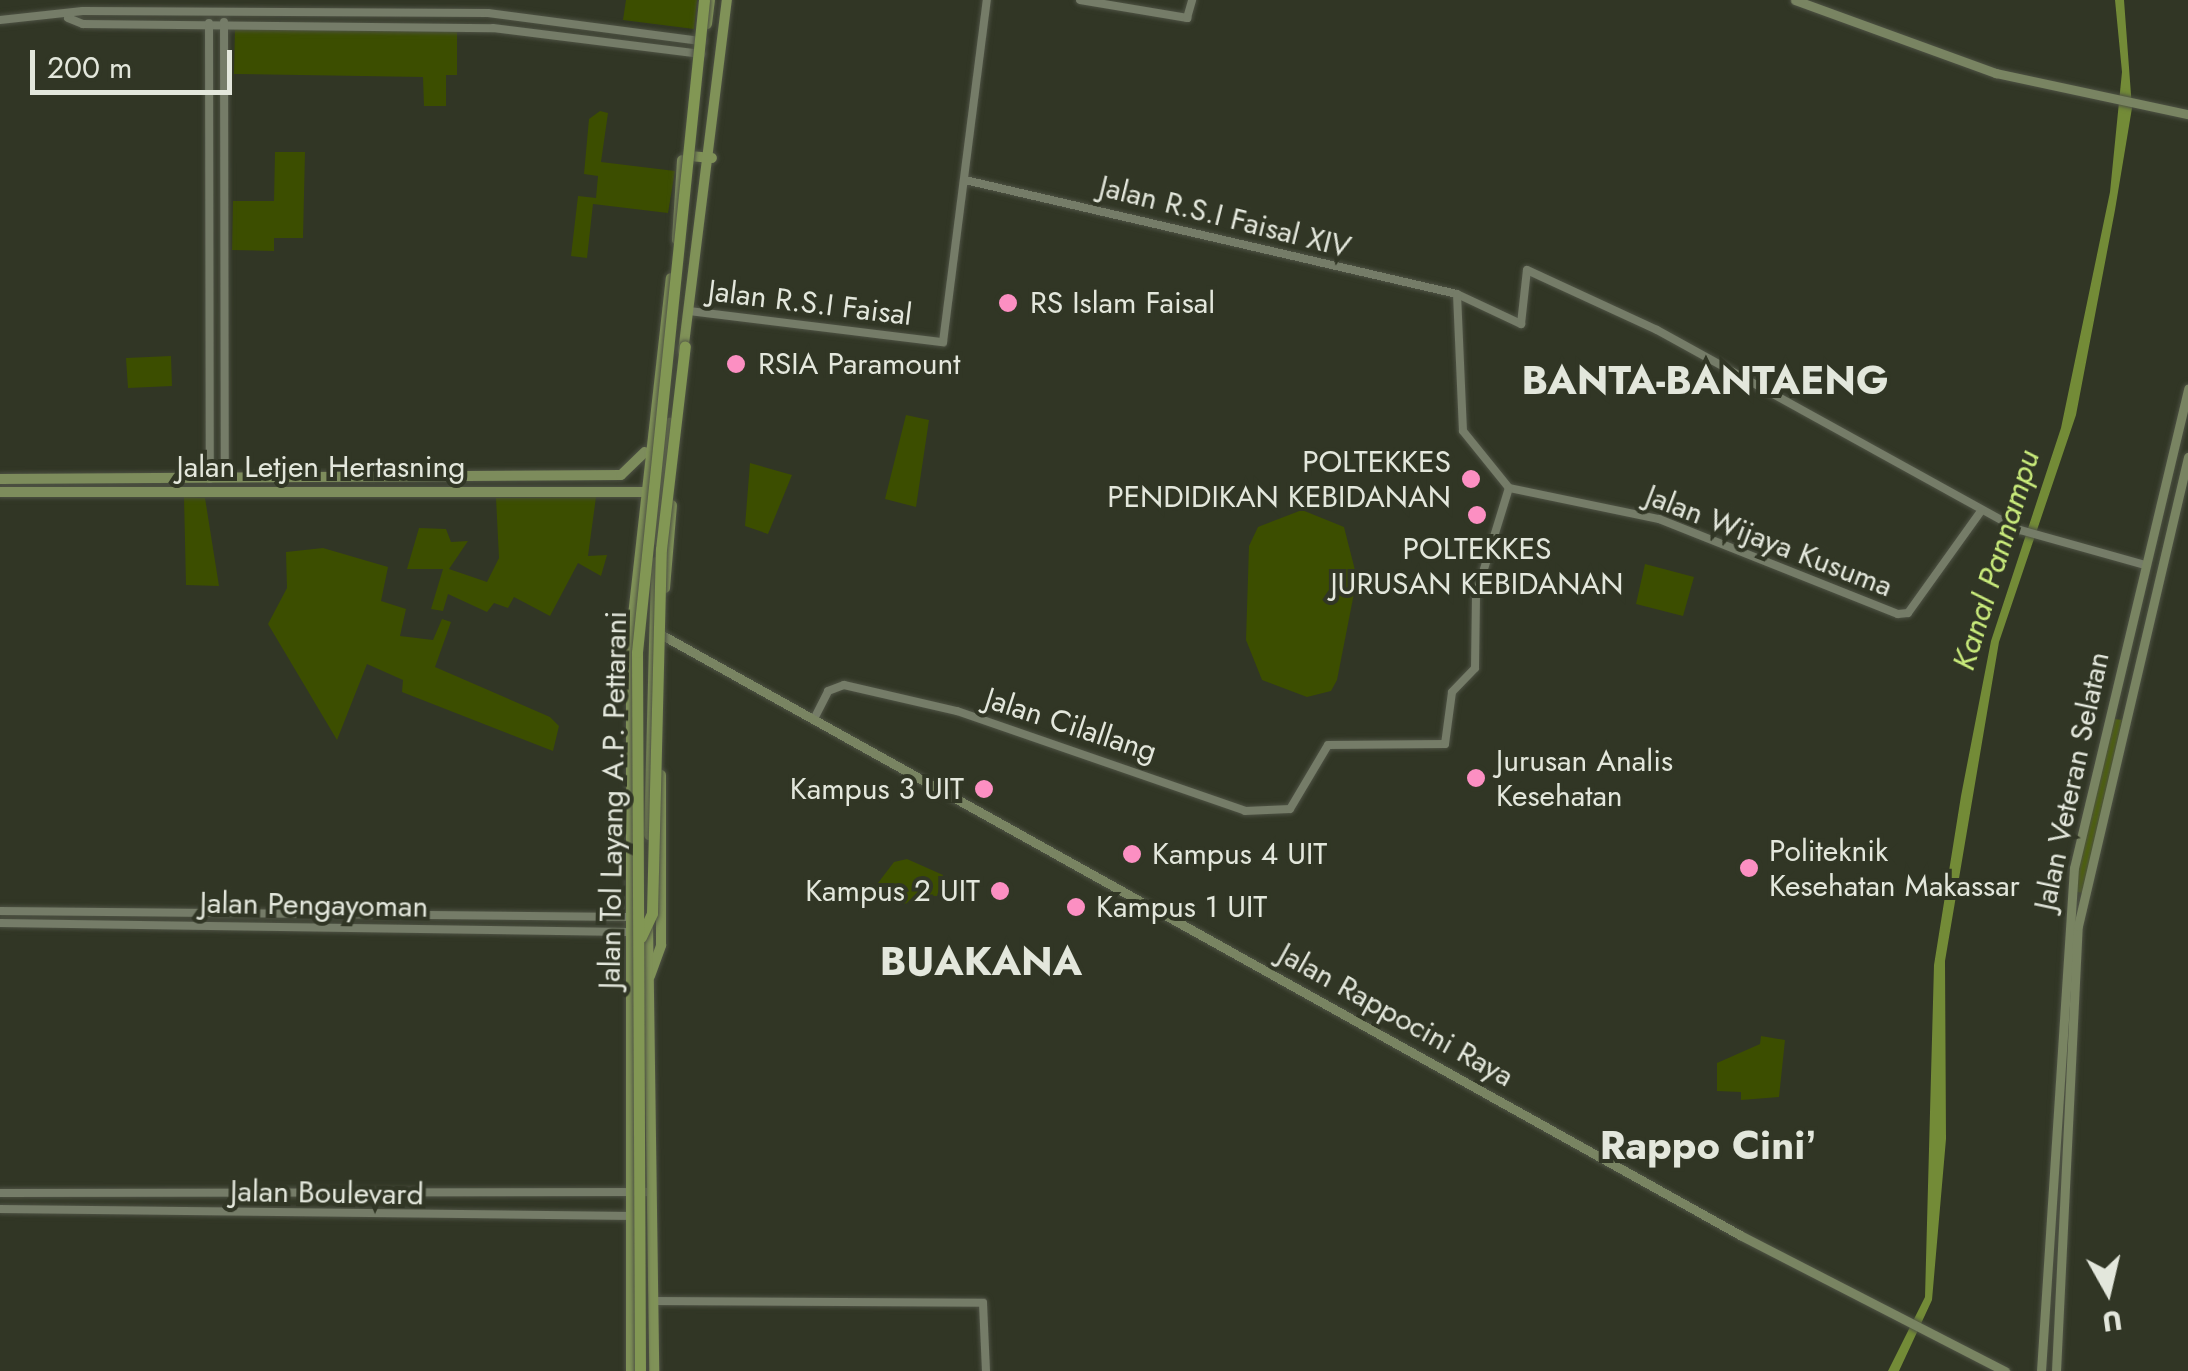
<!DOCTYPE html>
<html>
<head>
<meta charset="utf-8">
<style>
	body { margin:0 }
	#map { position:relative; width:2188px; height:1371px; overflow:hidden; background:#313625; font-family:Jost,sans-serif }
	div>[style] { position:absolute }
	.green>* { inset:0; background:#3c4e00 }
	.forest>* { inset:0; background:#4d6300 }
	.water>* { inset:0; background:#738b37 }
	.roads { filter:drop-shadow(0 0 2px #4e5244) drop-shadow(0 0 2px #4e5244) }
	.tertiary>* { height:8px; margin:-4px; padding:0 4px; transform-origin:4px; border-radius:4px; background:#757c68 }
	.secondary>* { height:9px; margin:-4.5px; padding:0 4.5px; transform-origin:4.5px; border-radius:4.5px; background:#798462 }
	.primary>* { height:10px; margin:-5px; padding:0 5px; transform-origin:5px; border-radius:5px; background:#7d8c5c }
	.trunk>* { height:10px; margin:-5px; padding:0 5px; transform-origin:5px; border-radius:5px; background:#809258 }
	.bridges { filter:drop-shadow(0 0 2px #4e5244) drop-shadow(0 0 2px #4e5244) }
	.motorway-bridge>* { height:11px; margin:-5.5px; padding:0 5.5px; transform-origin:5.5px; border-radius:5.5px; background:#829754 }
	.dots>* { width:28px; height:28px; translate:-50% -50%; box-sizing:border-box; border:5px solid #313625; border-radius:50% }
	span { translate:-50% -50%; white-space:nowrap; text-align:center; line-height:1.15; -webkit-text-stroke:8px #313625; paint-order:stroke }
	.street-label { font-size:30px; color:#e3e7dc }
	.poi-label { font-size:30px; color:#e3e7dc }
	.left { translate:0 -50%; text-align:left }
	.right { translate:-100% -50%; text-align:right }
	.water-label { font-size:32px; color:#c9eb7b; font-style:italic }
	.district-label { font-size:40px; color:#e3e7dc; font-weight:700 }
	.north { position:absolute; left:2058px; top:1241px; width:100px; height:100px; -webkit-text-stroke:8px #313625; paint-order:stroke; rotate:172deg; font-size:28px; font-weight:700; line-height:40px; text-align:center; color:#e3e7dc }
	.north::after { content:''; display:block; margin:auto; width:35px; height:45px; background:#e3e7dc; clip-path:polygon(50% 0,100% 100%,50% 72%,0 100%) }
	.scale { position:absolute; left:30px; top:50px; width:202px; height:45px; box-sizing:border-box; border:5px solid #e3e7dc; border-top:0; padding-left:12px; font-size:30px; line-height:35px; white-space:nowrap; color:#e3e7dc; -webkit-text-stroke:8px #313625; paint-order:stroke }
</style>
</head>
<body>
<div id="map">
	<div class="green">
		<div style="clip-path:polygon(626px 0,697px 0,694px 29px,623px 20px)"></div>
		<div style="clip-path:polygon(235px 28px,457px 31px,457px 75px,446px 75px,446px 106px,424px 106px,423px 77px,234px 74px)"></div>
		<div style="clip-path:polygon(600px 111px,608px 113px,601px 162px,675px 171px,668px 213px,593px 204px,587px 258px,571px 256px,578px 196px,596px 198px,598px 176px,584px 174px,589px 119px)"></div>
		<div style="clip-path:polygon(275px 152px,305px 152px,303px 238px,274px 238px,274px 251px,232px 250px,233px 201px,274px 201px)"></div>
		<div style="clip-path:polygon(171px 356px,172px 386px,128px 388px,126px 358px)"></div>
		<div style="clip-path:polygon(906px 415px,929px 420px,916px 507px,885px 499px)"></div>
		<div style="clip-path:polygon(750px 463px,792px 475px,768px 534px,745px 526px)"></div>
		<div style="clip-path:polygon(184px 497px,205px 498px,219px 586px,186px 585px)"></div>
		<div style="clip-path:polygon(596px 497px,588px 556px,607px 555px,601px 576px,578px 563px,550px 616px,514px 597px,508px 608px,494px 603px,487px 612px,448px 594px,443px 611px,431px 609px,443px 569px,407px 569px,419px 528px,446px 529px,451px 542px,468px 541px,449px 569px,487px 582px,499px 558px,496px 498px)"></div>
		<div style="clip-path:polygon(1302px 510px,1344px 527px,1357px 578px,1337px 680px,1331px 691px,1307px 697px,1262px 680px,1246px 640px,1249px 546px,1258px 527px)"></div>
		<div style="clip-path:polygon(323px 548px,388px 567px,381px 601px,406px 609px,400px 636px,433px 640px,442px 619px,451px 622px,435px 667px,550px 717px,559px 726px,553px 751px,402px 692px,403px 680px,367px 664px,337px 740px,268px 624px,287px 588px,286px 552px)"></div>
		<div style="clip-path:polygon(1645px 564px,1694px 577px,1683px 616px,1636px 604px)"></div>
		<div style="clip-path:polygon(907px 859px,943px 875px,937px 896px,915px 895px,911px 904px,865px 900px,894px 862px)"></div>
		<div style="clip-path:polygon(1761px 1036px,1785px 1040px,1779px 1097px,1741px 1100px,1741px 1092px,1717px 1091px,1717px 1063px,1760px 1044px)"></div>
	</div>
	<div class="forest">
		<div style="clip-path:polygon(2107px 718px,2122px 720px,2084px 893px,2071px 891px)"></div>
	</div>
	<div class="water">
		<div style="clip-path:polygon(2115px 0,2124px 0,2132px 108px,2115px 210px,2076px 415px,1999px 642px,1945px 961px,1946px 1139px,1932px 1300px,1899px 1371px,1888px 1371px,1925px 1297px,1934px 965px,1961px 796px,1991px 641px,2061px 428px,2110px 192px,2122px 72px)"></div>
	</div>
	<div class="roads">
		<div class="tertiary">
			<div style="left:1080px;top:0;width:109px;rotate:9.5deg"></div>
			<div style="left:1187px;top:18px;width:19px;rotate:-74deg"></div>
			<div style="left:68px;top:18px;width:16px;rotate:22deg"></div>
			<div style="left:83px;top:24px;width:410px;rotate:0.6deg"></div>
			<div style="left:493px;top:28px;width:210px;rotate:7.1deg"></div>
			<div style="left:0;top:20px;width:83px;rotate:-6.2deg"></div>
			<div style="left:83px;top:11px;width:405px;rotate:0.3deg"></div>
			<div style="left:488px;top:13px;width:216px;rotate:7.5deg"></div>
			<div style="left:224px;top:22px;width:456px;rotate:89.9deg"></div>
			<div style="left:209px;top:23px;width:456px;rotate:89.9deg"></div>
			<div style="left:965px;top:180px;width:505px;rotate:13.05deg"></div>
			<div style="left:1457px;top:294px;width:71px;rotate:25.1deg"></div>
			<div style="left:1521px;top:324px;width:54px;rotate:-83.7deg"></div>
			<div style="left:1527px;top:270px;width:143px;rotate:24.8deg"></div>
			<div style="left:1657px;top:330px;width:414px;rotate:28.9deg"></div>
			<div style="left:2020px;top:530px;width:130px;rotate:15.6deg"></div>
			<div style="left:1457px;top:294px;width:137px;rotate:87.5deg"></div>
			<div style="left:1463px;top:431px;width:73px;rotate:51.1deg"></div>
			<div style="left:689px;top:311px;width:256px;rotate:7deg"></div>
			<div style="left:943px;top:342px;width:345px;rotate:-82.7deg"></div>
			<div style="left:1509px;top:488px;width:153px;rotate:11.7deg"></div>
			<div style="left:1659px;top:519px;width:257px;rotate:21.7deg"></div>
			<div style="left:1898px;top:614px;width:10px;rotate:-6deg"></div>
			<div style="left:1908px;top:613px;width:125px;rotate:-54.4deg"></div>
			<div style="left:814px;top:719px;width:31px;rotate:-63deg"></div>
			<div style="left:828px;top:691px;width:17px;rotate:-21deg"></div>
			<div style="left:844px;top:685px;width:116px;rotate:13deg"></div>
			<div style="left:957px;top:711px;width:305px;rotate:19.1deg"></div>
			<div style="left:1245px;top:811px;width:45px;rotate:-2.5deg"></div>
			<div style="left:1290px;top:809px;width:74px;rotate:-59.3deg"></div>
			<div style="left:1328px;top:745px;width:117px;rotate:-0.5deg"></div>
			<div style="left:1445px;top:744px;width:52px;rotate:-82.3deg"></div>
			<div style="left:1452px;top:692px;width:33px;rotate:-46deg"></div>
			<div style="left:1475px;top:668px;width:73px;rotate:-89.2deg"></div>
			<div style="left:1476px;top:595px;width:112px;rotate:-72.9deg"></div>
			<div style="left:0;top:911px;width:628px;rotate:0.55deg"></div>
			<div style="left:0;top:923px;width:628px;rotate:0.82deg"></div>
			<div style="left:0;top:1193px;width:652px;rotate:-0.09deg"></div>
			<div style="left:0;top:1209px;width:633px;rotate:0.63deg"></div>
			<div style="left:653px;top:1301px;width:330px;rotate:0.3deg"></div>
			<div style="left:983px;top:1303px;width:68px;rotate:87.5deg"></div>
		</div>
		<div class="secondary">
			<div style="left:1795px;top:0;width:214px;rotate:20deg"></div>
			<div style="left:1996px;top:73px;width:196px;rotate:12.1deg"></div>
			<div style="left:662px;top:635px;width:1234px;rotate:29.1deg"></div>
			<div style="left:1740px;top:1235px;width:298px;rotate:27.2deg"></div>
			<div style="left:2041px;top:1371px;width:504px;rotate:-86.25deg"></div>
			<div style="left:2074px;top:868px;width:493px;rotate:-76.6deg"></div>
			<div style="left:2056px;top:1371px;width:446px;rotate:-87.2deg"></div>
			<div style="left:2078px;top:926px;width:482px;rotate:-76.8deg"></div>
		</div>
		<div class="primary">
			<div style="left:677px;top:240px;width:80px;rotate:-86.4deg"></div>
			<div style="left:0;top:479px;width:621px;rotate:-0.37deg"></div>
			<div style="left:621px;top:475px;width:33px;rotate:-44deg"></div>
			<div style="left:0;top:492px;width:655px"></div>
		</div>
		<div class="trunk">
			<div style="left:707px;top:24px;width:24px;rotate:-83deg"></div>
			<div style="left:690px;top:156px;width:22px;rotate:5deg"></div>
			<div style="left:683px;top:352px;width:355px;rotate:-82.9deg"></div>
			<div style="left:657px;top:540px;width:118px;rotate:-83.7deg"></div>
			<div style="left:665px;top:588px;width:83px;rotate:-85.2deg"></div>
			<div style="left:649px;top:835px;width:273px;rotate:-88.5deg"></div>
			<div style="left:648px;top:922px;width:449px;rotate:89.2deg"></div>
			<div style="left:650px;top:976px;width:33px;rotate:-70deg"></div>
			<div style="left:661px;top:945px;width:170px;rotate:-90deg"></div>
			<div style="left:631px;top:1371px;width:738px;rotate:-90deg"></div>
			<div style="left:631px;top:633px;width:357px;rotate:-83.6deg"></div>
		</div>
	</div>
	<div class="bridges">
		<div class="motorway-bridge">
			<div style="left:641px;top:937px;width:26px;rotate:-65deg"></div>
			<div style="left:652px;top:913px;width:364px;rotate:-88.6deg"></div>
			<div style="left:661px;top:549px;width:204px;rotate:-83.3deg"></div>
			<div style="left:640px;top:1371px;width:719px;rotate:-90.24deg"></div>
			<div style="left:637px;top:652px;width:655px;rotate:-84.13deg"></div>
		</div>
	</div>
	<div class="dots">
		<div style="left:1008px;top:303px;background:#fc8fc2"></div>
		<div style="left:736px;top:364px;background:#fc8fc2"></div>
		<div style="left:1471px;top:479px;background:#fc8fc2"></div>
		<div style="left:1477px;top:515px;background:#fc8fc2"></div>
		<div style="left:1476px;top:778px;background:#fc8fc2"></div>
		<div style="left:984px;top:789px;background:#fc8fc2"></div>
		<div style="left:1132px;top:854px;background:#fc8fc2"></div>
		<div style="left:1749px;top:868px;background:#fc8fc2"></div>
		<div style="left:1000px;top:891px;background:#fc8fc2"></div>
		<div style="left:1076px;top:907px;background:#fc8fc2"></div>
	</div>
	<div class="street-label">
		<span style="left:1225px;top:217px;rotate:14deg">Jalan R.S.I Faisal XIV</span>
		<span style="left:810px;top:303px;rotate:7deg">Jalan R.S.I Faisal</span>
		<span style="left:321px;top:467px">Jalan Letjen Hertasning</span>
		<span style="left:1769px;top:541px;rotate:21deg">Jalan Wijaya Kusuma</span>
		<span style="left:1071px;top:725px;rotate:18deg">Jalan Cilallang</span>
		<span style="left:2072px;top:781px;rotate:-78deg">Jalan Veteran Selatan</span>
		<span style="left:613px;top:800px;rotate:-89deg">Jalan Tol Layang A.P. Pettarani</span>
		<span style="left:314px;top:905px;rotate:1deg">Jalan Pengayoman</span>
		<span style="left:1396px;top:1015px;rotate:29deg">Jalan Rappocini Raya</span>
		<span style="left:327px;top:1193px;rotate:1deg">Jalan Boulevard</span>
	</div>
	<div class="poi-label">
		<span class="left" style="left:1030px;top:303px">RS Islam Faisal</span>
		<span class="left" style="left:758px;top:364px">RSIA Paramount</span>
		<span class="right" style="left:1451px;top:479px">POLTEKKES<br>PENDIDIKAN KEBIDANAN</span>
		<span style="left:1477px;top:566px">POLTEKKES<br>JURUSAN KEBIDANAN</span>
		<span class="left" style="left:1496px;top:778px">Jurusan Analis<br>Kesehatan</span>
		<span class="right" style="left:964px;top:789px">Kampus 3 UIT</span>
		<span class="left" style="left:1769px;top:868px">Politeknik<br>Kesehatan Makassar</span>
		<span class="left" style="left:1152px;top:854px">Kampus 4 UIT</span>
		<span class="right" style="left:980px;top:891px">Kampus 2 UIT</span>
		<span class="left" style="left:1096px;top:907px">Kampus 1 UIT</span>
	</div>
	<div class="water-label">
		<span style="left:1996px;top:560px;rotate:-73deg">Kanal Pannampu</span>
	</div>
	<div class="district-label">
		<span style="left:1705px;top:380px">BANTA-BANTAENG</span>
		<span style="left:981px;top:961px">BUAKANA</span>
		<span style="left:1708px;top:1145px">Rappo Ciniʼ</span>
	</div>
	<div class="north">U</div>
	<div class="scale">200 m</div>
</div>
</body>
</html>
